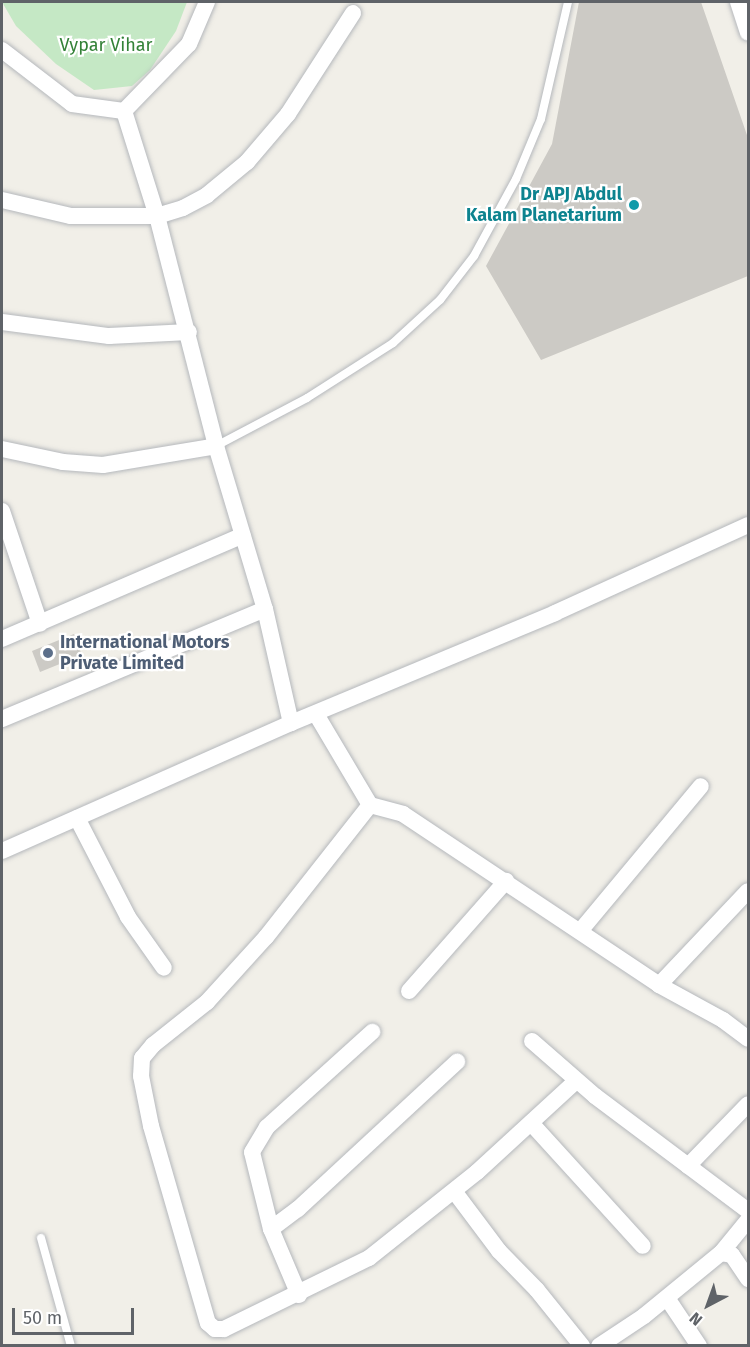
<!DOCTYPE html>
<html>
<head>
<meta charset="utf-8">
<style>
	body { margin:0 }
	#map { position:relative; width:750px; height:1347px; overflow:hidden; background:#f1efe8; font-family:"Fira Sans",sans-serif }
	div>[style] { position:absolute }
	.green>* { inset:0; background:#c5e8c5 }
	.building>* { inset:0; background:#cccac5 }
	.roads { filter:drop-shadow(0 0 2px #b5b8bc) drop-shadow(0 0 2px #b5b8bc) }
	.lane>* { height:8px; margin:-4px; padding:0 4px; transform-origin:4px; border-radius:4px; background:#fff }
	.street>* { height:16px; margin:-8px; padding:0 8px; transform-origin:8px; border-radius:8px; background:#fff }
	.dots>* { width:16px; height:16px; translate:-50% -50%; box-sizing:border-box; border:3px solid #fff; border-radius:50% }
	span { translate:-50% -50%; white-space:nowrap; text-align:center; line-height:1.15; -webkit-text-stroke:4.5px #fff; paint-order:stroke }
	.park-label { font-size:18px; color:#348238 }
	.culture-label { font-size:18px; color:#0d838f; font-weight:700 }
	.right { translate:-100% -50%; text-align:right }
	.service-label { font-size:18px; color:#4e5e75; font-weight:700 }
	.left { translate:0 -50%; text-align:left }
	.frame { position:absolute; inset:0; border:3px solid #5f6368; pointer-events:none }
	.north { position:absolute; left:678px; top:1275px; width:60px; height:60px; -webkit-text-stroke:4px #fff; paint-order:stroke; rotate:221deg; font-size:16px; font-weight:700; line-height:24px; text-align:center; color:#5f6368 }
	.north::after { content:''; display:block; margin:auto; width:21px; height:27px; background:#5f6368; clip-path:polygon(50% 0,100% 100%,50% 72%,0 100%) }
	.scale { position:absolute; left:12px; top:1308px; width:122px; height:27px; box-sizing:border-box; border:3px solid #5f6368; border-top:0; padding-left:8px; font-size:18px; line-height:21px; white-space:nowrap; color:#5f6368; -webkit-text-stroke:4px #fff; paint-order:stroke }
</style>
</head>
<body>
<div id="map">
	<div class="green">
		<div style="clip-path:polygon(2px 2px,187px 2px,176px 31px,150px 70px,132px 86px,94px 90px,56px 64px,16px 26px)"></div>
	</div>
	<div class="building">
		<div style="clip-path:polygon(579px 2px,701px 2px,748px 138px,748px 276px,541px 360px,486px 266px,552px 144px)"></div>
		<div style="clip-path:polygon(74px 634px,82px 655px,40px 672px,32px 651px)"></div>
	</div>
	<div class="roads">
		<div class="lane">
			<div style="left:216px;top:446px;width:103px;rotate:-27.8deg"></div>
			<div style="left:307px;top:398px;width:102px;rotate:-32.6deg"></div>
			<div style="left:393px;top:343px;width:64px;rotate:-42.5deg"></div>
			<div style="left:440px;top:300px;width:56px;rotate:-52.3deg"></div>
			<div style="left:474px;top:256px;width:88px;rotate:-61.4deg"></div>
			<div style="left:516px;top:179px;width:65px;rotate:-67.4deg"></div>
			<div style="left:541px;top:119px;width:120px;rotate:-77deg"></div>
			<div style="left:41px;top:1238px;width:112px;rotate:74.5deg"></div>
		</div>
		<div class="street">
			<div style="left:738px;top:2px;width:32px;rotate:72deg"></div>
			<div style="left:2px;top:50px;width:88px;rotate:37.6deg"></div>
			<div style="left:72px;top:104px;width:52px;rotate:7.7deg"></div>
			<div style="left:124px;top:111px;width:110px;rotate:72.6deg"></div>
			<div style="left:157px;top:216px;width:237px;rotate:75.6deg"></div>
			<div style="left:216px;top:446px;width:170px;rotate:73.3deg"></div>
			<div style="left:265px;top:609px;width:117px;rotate:77.2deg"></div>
			<div style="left:291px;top:723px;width:316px;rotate:156.1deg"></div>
			<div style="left:124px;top:111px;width:93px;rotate:-45.9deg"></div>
			<div style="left:189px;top:44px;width:46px;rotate:-66.8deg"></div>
			<div style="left:2px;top:200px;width:71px;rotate:13.1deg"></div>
			<div style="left:71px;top:216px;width:86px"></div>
			<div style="left:157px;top:216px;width:27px;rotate:-17deg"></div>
			<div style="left:183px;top:208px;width:27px;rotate:-28deg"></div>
			<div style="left:207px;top:195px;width:52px;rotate:-39.5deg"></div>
			<div style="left:247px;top:162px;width:63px;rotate:-49.5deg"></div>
			<div style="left:288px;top:114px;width:120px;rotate:-57.2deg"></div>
			<div style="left:2px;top:322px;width:108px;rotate:7.5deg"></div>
			<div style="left:109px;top:336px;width:80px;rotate:-2.9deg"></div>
			<div style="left:2px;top:449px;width:62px;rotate:12deg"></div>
			<div style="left:63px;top:462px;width:40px;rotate:4.3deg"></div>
			<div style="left:103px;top:465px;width:115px;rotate:-9.5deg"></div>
			<div style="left:2px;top:511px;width:119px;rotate:71.4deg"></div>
			<div style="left:2px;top:639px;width:262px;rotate:-23.3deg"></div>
			<div style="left:316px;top:714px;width:106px;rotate:59.3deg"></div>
			<div style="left:370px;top:805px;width:168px;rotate:128.2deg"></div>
			<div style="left:266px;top:937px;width:88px;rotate:132.2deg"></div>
			<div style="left:207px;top:1002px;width:69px;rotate:141.5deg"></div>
			<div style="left:153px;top:1045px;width:17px;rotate:130deg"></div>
			<div style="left:142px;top:1058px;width:18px;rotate:93deg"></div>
			<div style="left:141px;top:1076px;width:51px;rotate:78.7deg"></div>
			<div style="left:151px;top:1126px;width:205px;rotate:73.9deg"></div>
			<div style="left:208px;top:1323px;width:9px;rotate:41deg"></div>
			<div style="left:215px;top:1329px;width:9px"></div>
			<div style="left:224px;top:1329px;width:161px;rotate:-26.1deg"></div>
			<div style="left:369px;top:1258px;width:138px;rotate:-38.5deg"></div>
			<div style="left:477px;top:1172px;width:134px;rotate:-42.6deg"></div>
			<div style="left:2px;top:719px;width:285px;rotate:-22.7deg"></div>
			<div style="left:291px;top:723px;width:286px;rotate:-22.6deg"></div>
			<div style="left:555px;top:613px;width:212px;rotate:-24.5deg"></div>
			<div style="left:370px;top:805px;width:34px;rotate:15deg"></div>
			<div style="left:403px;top:814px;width:308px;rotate:33.7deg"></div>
			<div style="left:659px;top:985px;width:73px;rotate:28.7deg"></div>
			<div style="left:723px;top:1020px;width:31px;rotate:37deg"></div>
			<div style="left:77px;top:818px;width:111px;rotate:62.7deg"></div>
			<div style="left:128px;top:917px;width:62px;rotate:54.8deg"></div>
			<div style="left:581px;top:930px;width:187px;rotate:-50.2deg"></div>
			<div style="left:659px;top:985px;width:129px;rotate:-46.6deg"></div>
			<div style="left:409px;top:991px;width:147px;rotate:-48.6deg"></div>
			<div style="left:532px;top:1041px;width:84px;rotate:41.1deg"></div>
			<div style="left:595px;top:1096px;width:191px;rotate:36.9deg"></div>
			<div style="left:531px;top:1123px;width:166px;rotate:47.7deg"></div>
			<div style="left:688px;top:1166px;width:86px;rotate:-45.9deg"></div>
			<div style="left:454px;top:1191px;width:75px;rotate:53.1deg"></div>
			<div style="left:499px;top:1251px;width:54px;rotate:45.7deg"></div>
			<div style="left:537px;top:1290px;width:72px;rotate:51.2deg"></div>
			<div style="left:271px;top:1229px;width:34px;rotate:-37deg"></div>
			<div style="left:298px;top:1209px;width:217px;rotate:-42.8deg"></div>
			<div style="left:721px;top:1253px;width:43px;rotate:-50.7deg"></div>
			<div style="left:299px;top:1295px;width:72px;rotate:-113deg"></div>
			<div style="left:271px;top:1229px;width:79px;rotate:-103.9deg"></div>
			<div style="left:252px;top:1152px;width:29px;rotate:-59deg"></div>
			<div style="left:267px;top:1127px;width:142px;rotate:-42.1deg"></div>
			<div style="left:667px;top:1298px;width:58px;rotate:56.3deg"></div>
			<div style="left:599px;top:1346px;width:54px;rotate:-33.7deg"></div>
			<div style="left:644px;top:1316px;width:99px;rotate:-39.3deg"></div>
			<div style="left:721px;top:1253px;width:11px;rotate:10deg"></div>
			<div style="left:732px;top:1255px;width:29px;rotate:56deg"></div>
		</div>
	</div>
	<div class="dots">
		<div style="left:634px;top:205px;background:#0f9aa8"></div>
		<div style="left:48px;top:653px;background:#5c6f8a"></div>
	</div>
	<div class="park-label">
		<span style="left:106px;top:45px">Vypar Vihar</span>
	</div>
	<div class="culture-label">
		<span class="right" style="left:622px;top:205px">Dr APJ Abdul<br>Kalam Planetarium</span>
	</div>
	<div class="service-label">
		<span class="left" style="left:60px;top:653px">International Motors<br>Private Limited</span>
	</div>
	<div class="frame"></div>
	<div class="north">N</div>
	<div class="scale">50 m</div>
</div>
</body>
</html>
